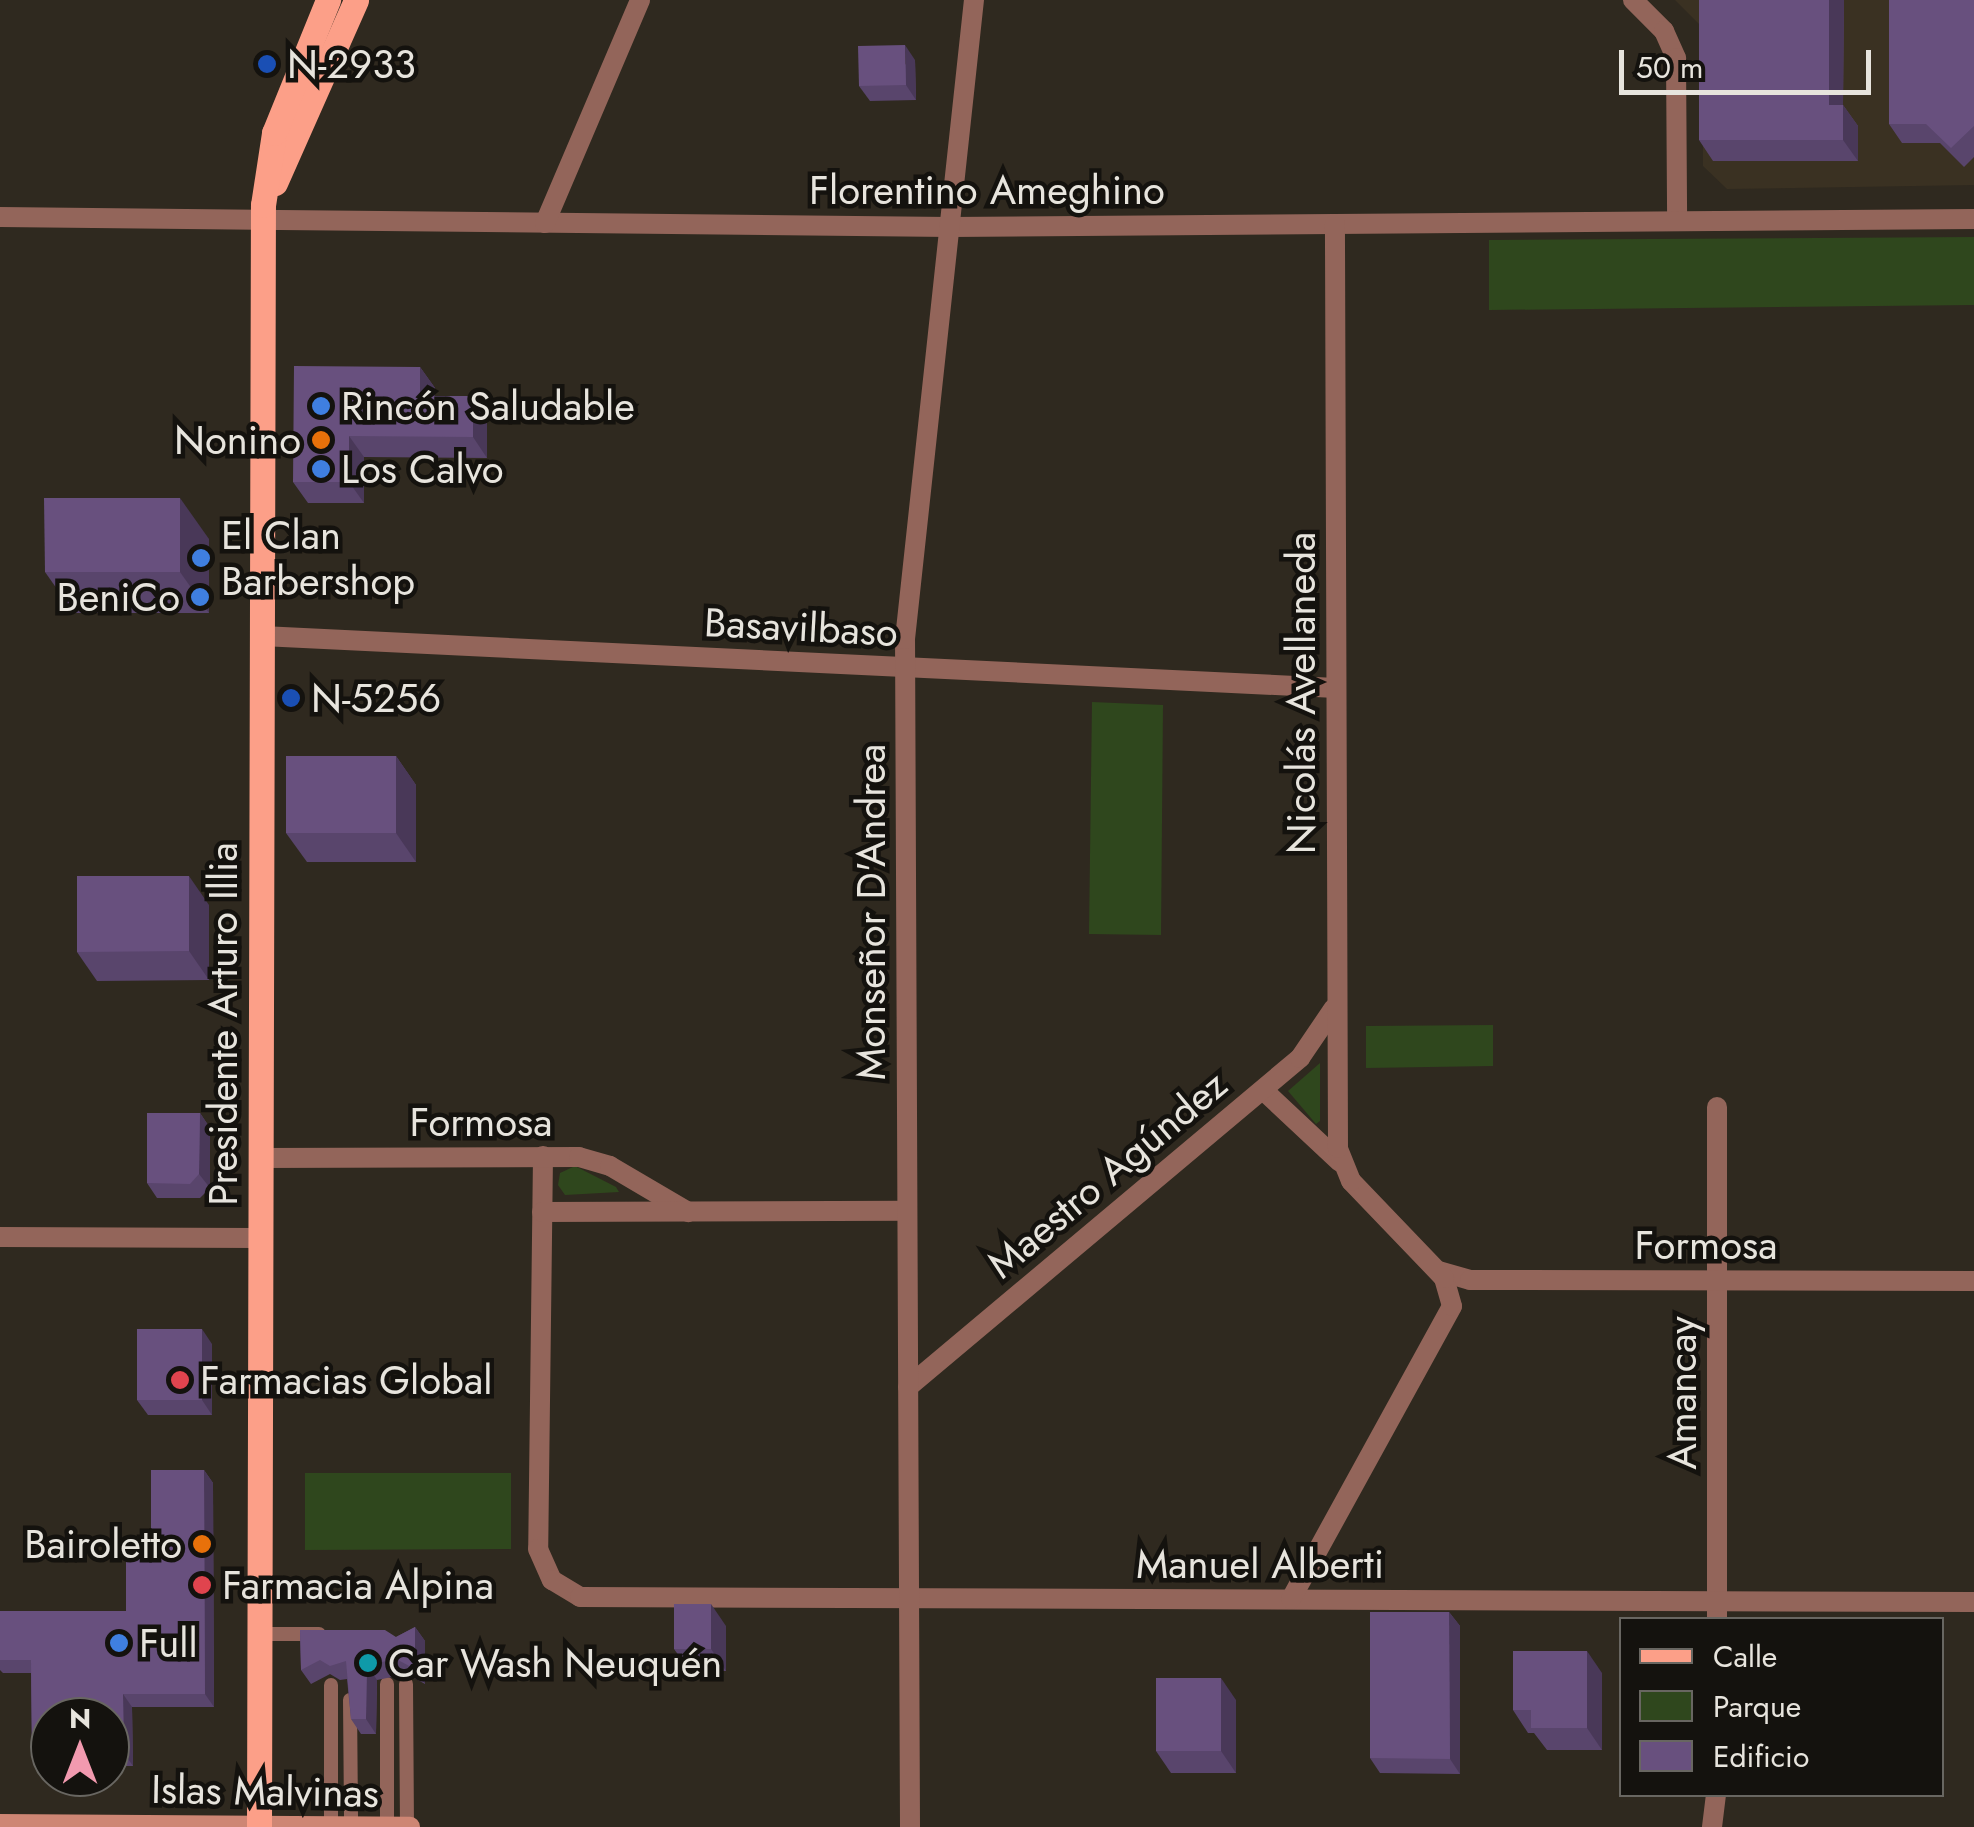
<!DOCTYPE html>
<html>
<head>
<meta charset="utf-8">
<style>
	body { margin:0 }
	#map { position:relative; width:1974px; height:1827px; overflow:hidden; background:#2f291f; font-family:Jost,sans-serif }
	div>[style] { position:absolute }
	.built>* { inset:0; background:#3a3122 }
	.green>* { inset:0; background:#2f471d }
	.lane>* { height:14px; margin:-7px; padding:0 7px; transform-origin:7px; border-radius:7px; background:#93655a }
	.street>* { height:20px; margin:-10px; padding:0 10px; transform-origin:10px; border-radius:10px; background:#93655a }
	.secondary>* { height:20px; margin:-10px; padding:0 10px; transform-origin:10px; border-radius:10px; background:#ce8674 }
	.primary>* { height:25px; margin:-12.5px; padding:0 12.5px; transform-origin:12.5px; border-radius:12.5px; background:#fc9f88 }
	.wall>* { inset:0; background:#59456c }
	.shaded-wall>* { inset:0; background:#493858 }
	.building>* { inset:0; background:#68507e }
	.dots>* { width:28px; height:28px; translate:-50% -50%; box-sizing:border-box; border:5px solid #14120e; border-radius:50% }
	span { translate:-50% -50%; white-space:nowrap; text-align:center; line-height:1.15; -webkit-text-stroke:9px #14120e; paint-order:stroke }
	.poi-label { font-size:40px; color:#e7e4dd }
	.left { translate:0 -50%; text-align:left }
	.right { translate:-100% -50%; text-align:right }
	.street-label { font-size:40px; color:#e7e4dd }
	.legend { position:absolute; left:1619px; top:1617px; width:325px; height:180px; box-sizing:border-box; background:#14120e; border:2px solid #686661; margin:0; padding:12px 18px; list-style:none; font-size:30px; color:#e7e4dd }
	.legend li { display:flex; align-items:center; gap:20px; height:50px }
	.legend b { width:50px; border:2px solid #686661 }
	.north { position:absolute; left:30px; top:1697px; width:100px; height:100px; box-sizing:border-box; background:#14120e; border:2px solid #686661; border-radius:50%; rotate:0deg; font-size:28px; font-weight:700; line-height:40px; text-align:center; color:#e7e4dd }
	.north::after { content:''; display:block; margin:auto; width:35px; height:45px; background:#f29aaf; clip-path:polygon(50% 0,100% 100%,50% 72%,0 100%) }
	.scale { position:absolute; left:1619px; top:50px; width:252px; height:45px; box-sizing:border-box; border:5px solid #e7e4dd; border-top:0; padding-left:12px; font-size:30px; line-height:35px; white-space:nowrap; color:#e7e4dd; -webkit-text-stroke:8px #14120e; paint-order:stroke }
</style>
</head>
<body>
<div id="map">
	<div class="built">
		<div style="clip-path:polygon(1675px 0,1974px 0,1974px 185px,1727px 189px,1703px 166px,1703px 28px)"></div>
	</div>
	<div class="green">
		<div style="clip-path:polygon(1974px 237px,1974px 305px,1489px 310px,1489px 240px)"></div>
		<div style="clip-path:polygon(1092px 702px,1163px 705px,1161px 935px,1089px 934px)"></div>
		<div style="clip-path:polygon(1493px 1025px,1493px 1066px,1366px 1068px,1366px 1026px)"></div>
		<div style="clip-path:polygon(1320px 1063px,1320px 1121px,1316px 1124px,1288px 1091px)"></div>
		<div style="clip-path:polygon(575px 1166px,616px 1187px,619px 1192px,565px 1195px,558px 1185px,560px 1173px)"></div>
		<div style="clip-path:polygon(305px 1473px,511px 1473px,511px 1549px,305px 1550px)"></div>
	</div>
	<div class="lane">
		<div style="left:260px;top:1634px;width:59px"></div>
		<div style="left:387px;top:1684px;width:143px;rotate:90deg"></div>
		<div style="left:406px;top:1684px;width:143px;rotate:89.6deg"></div>
		<div style="left:331px;top:1685px;width:141px;rotate:90deg"></div>
		<div style="left:350px;top:1700px;width:126px;rotate:89.5deg"></div>
	</div>
	<div class="street">
		<div style="left:1633px;top:0;width:44px;rotate:45deg"></div>
		<div style="left:1664px;top:31px;width:30px;rotate:66deg"></div>
		<div style="left:1676px;top:58px;width:163px;rotate:89.6deg"></div>
		<div style="left:0;top:217px;width:950px;rotate:0.6deg"></div>
		<div style="left:950px;top:227px;width:1024px;rotate:-0.45deg"></div>
		<div style="left:545px;top:223px;width:242px;rotate:-66.9deg"></div>
		<div style="left:262px;top:636px;width:1075px;rotate:2.77deg"></div>
		<div style="left:1263px;top:1090px;width:105px;rotate:43.1deg"></div>
		<div style="left:1717px;top:1107px;width:513px;rotate:90deg"></div>
		<div style="left:543px;top:1156px;width:393px;rotate:90.7deg"></div>
		<div style="left:538px;top:1549px;width:34px;rotate:66deg"></div>
		<div style="left:552px;top:1580px;width:33px;rotate:31deg"></div>
		<div style="left:580px;top:1597px;width:1394px;rotate:0.21deg"></div>
		<div style="left:260px;top:1158px;width:319px;rotate:-0.2deg"></div>
		<div style="left:579px;top:1157px;width:32px;rotate:16deg"></div>
		<div style="left:610px;top:1166px;width:91px;rotate:30.5deg"></div>
		<div style="left:542px;top:1212px;width:365px;rotate:-0.2deg"></div>
		<div style="left:0;top:1237px;width:260px;rotate:0.2deg"></div>
		<div style="left:1439px;top:1271px;width:32px;rotate:16deg"></div>
		<div style="left:1470px;top:1280px;width:504px;rotate:0.11deg"></div>
		<div style="left:908px;top:1387px;width:512px;rotate:-40.01deg"></div>
		<div style="left:1300px;top:1058px;width:60px;rotate:-55.8deg"></div>
		<div style="left:1291px;top:1599px;width:334px;rotate:-61.2deg"></div>
		<div style="left:1452px;top:1306px;width:29px;rotate:-106deg"></div>
		<div style="left:1444px;top:1278px;width:134px;rotate:-133.8deg"></div>
		<div style="left:1351px;top:1181px;width:35px;rotate:-112deg"></div>
		<div style="left:1338px;top:1148px;width:924px;rotate:-90.19deg"></div>
		<div style="left:910px;top:1827px;width:1188px;rotate:-90.24deg"></div>
		<div style="left:905px;top:639px;width:643px;rotate:-83.84deg"></div>
		<div style="left:1712px;top:1827px;width:33px;rotate:-83deg"></div>
	</div>
	<div class="secondary">
		<div style="left:0;top:1824px;width:410px;rotate:0.4deg"></div>
	</div>
	<div class="primary">
		<div style="left:275px;top:183px;width:200px;rotate:-66.1deg"></div>
		<div style="left:259px;top:1827px;width:1622px;rotate:-89.86deg"></div>
		<div style="left:263px;top:205px;width:73px;rotate:-81.3deg"></div>
		<div style="left:274px;top:133px;width:144px;rotate:-67.9deg"></div>
	</div>
	<div class="wall">
		<div style="clip-path:polygon(1699px 0,1844px 0,1843px 105px,1858px 126px,1858px 161px,1713px 161px,1699px 140px)"></div>
		<div style="clip-path:polygon(1974px 0,1974px 157px,1964px 167px,1940px 143px,1902px 143px,1889px 124px)"></div>
		<div style="clip-path:polygon(915px 60px,916px 100px,870px 101px,859px 86px)"></div>
		<div style="clip-path:polygon(420px 367px,435px 388px,434px 396px,487px 417px,487px 458px,364px 457px,364px 503px,308px 503px,293px 482px)"></div>
		<div style="clip-path:polygon(209px 539px,209px 613px,74px 613px,45px 572px)"></div>
		<div style="clip-path:polygon(396px 756px,416px 785px,416px 862px,307px 862px,286px 833px)"></div>
		<div style="clip-path:polygon(209px 905px,209px 980px,97px 981px,77px 952px)"></div>
		<div style="clip-path:polygon(200px 1113px,210px 1128px,210px 1188px,200px 1198px,157px 1198px,147px 1183px)"></div>
		<div style="clip-path:polygon(212px 1344px,212px 1415px,148px 1415px,137px 1400px)"></div>
		<div style="clip-path:polygon(204px 1470px,213px 1483px,214px 1707px,132px 1707px,133px 1766px,110px 1766px,110px 1717px,50px 1717px,50px 1766px,41px 1766px,32px 1753px,31px 1673px,3px 1673px,0 1670px,0 1611px,126px 1611px,151px 1559px)"></div>
		<div style="clip-path:polygon(1449px 1612px,1460px 1626px,1460px 1774px,1380px 1773px,1370px 1758px)"></div>
		<div style="clip-path:polygon(726px 1626px,726px 1671px,690px 1671px,674px 1649px)"></div>
		<div style="clip-path:polygon(415px 1627px,425px 1641px,425px 1684px,407px 1674px,377px 1680px,376px 1734px,361px 1734px,351px 1719px,347px 1679px,340px 1680px,330px 1674px,311px 1684px,301px 1670px,300px 1630px,396px 1637px)"></div>
		<div style="clip-path:polygon(1602px 1673px,1602px 1750px,1547px 1750px,1534px 1733px,1528px 1733px,1513px 1710px)"></div>
		<div style="clip-path:polygon(1236px 1700px,1236px 1773px,1171px 1773px,1156px 1751px)"></div>
	</div>
	<div class="shaded-wall">
		<div style="clip-path:polygon(1829px 0,1844px 0,1843px 105px,1858px 126px,1858px 161px,1843px 140px,1829px 105px)"></div>
		<div style="clip-path:polygon(905px 45px,915px 60px,916px 100px,906px 85px)"></div>
		<div style="clip-path:polygon(420px 367px,435px 388px,434px 417px,420px 396px)"></div>
		<div style="clip-path:polygon(473px 396px,487px 417px,487px 458px,473px 437px)"></div>
		<div style="clip-path:polygon(349px 436px,364px 457px,364px 503px,349px 482px)"></div>
		<div style="clip-path:polygon(180px 498px,209px 539px,209px 613px,180px 572px)"></div>
		<div style="clip-path:polygon(396px 756px,416px 785px,416px 862px,396px 833px)"></div>
		<div style="clip-path:polygon(189px 876px,209px 905px,209px 980px,189px 951px)"></div>
		<div style="clip-path:polygon(200px 1113px,210px 1128px,210px 1188px,199px 1174px)"></div>
		<div style="clip-path:polygon(202px 1329px,212px 1344px,212px 1415px,202px 1400px)"></div>
		<div style="clip-path:polygon(204px 1470px,213px 1483px,214px 1707px,205px 1694px)"></div>
		<div style="clip-path:polygon(711px 1604px,726px 1626px,726px 1671px,711px 1649px)"></div>
		<div style="clip-path:polygon(1449px 1612px,1460px 1626px,1460px 1774px,1450px 1759px)"></div>
		<div style="clip-path:polygon(415px 1627px,425px 1641px,425px 1684px,415px 1669px)"></div>
		<div style="clip-path:polygon(1587px 1651px,1602px 1673px,1602px 1750px,1587px 1728px)"></div>
		<div style="clip-path:polygon(367px 1665px,377px 1680px,376px 1734px,366px 1719px)"></div>
		<div style="clip-path:polygon(1221px 1678px,1236px 1700px,1236px 1773px,1221px 1751px)"></div>
		<div style="clip-path:polygon(123px 1694px,132px 1707px,133px 1766px,124px 1753px)"></div>
	</div>
	<div class="building">
		<div style="clip-path:polygon(1699px 0,1829px 0,1829px 105px,1843px 105px,1843px 140px,1699px 140px)"></div>
		<div style="clip-path:polygon(1889px 0,1974px 0,1974px 126px,1951px 148px,1926px 124px,1889px 124px)"></div>
		<div style="clip-path:polygon(905px 45px,906px 85px,859px 86px,858px 46px)"></div>
		<div style="clip-path:polygon(294px 366px,420px 367px,420px 396px,473px 396px,473px 437px,349px 436px,349px 482px,293px 482px)"></div>
		<div style="clip-path:polygon(44px 498px,180px 498px,180px 572px,45px 572px)"></div>
		<div style="clip-path:polygon(286px 756px,396px 756px,396px 833px,286px 833px)"></div>
		<div style="clip-path:polygon(77px 876px,189px 876px,189px 951px,77px 952px)"></div>
		<div style="clip-path:polygon(147px 1113px,200px 1113px,199px 1174px,190px 1184px,147px 1183px)"></div>
		<div style="clip-path:polygon(137px 1329px,202px 1329px,202px 1400px,137px 1400px)"></div>
		<div style="clip-path:polygon(151px 1470px,204px 1470px,205px 1694px,123px 1694px,124px 1753px,110px 1753px,110px 1717px,50px 1717px,50px 1753px,32px 1753px,31px 1660px,0 1660px,0 1611px,126px 1611px,126px 1559px,151px 1559px)"></div>
		<div style="clip-path:polygon(674px 1604px,711px 1604px,711px 1649px,674px 1649px)"></div>
		<div style="clip-path:polygon(1370px 1612px,1449px 1612px,1450px 1759px,1370px 1758px)"></div>
		<div style="clip-path:polygon(415px 1627px,415px 1669px,396px 1659px,367px 1665px,366px 1719px,351px 1719px,346px 1661px,330px 1666px,320px 1660px,301px 1670px,300px 1630px,385px 1630px,396px 1637px)"></div>
		<div style="clip-path:polygon(1513px 1651px,1587px 1651px,1587px 1728px,1531px 1728px,1531px 1710px,1513px 1710px)"></div>
		<div style="clip-path:polygon(1156px 1678px,1221px 1678px,1221px 1751px,1156px 1751px)"></div>
	</div>
	<div class="dots">
		<div style="left:267px;top:64px;background:#1a4fb4"></div>
		<div style="left:321px;top:406px;background:#3f7fe0"></div>
		<div style="left:321px;top:440px;background:#e8710a"></div>
		<div style="left:321px;top:469px;background:#3f7fe0"></div>
		<div style="left:201px;top:558px;background:#3f7fe0"></div>
		<div style="left:200px;top:597px;background:#3f7fe0"></div>
		<div style="left:291px;top:698px;background:#1a4fb4"></div>
		<div style="left:180px;top:1380px;background:#e0444e"></div>
		<div style="left:202px;top:1544px;background:#e8710a"></div>
		<div style="left:202px;top:1585px;background:#e0444e"></div>
		<div style="left:119px;top:1643px;background:#3f7fe0"></div>
		<div style="left:368px;top:1663px;background:#0f9aa8"></div>
	</div>
	<div class="poi-label">
		<span class="left" style="left:287px;top:64px">N-2933</span>
		<span class="left" style="left:341px;top:406px">Rincón Saludable</span>
		<span class="right" style="left:301px;top:440px">Nonino</span>
		<span class="left" style="left:341px;top:469px">Los Calvo</span>
		<span class="left" style="left:221px;top:558px">El Clan<br>Barbershop</span>
		<span class="right" style="left:180px;top:597px">BeniCo</span>
		<span class="left" style="left:311px;top:698px">N-5256</span>
		<span class="left" style="left:200px;top:1380px">Farmacias Global</span>
		<span class="right" style="left:182px;top:1544px">Bairoletto</span>
		<span class="left" style="left:222px;top:1585px">Farmacia Alpina</span>
		<span class="left" style="left:139px;top:1643px">Full</span>
		<span class="left" style="left:388px;top:1663px">Car Wash Neuquén</span>
	</div>
	<div class="street-label">
		<span style="left:987px;top:190px">Florentino Ameghino</span>
		<span style="left:801px;top:627px;rotate:3deg">Basavilbaso</span>
		<span style="left:1301px;top:693px;rotate:-90deg">Nicolás Avellaneda</span>
		<span style="left:871px;top:912px;rotate:-90deg">Monseñor D'Andrea</span>
		<span style="left:223px;top:1024px;rotate:-90deg">Presidente Arturo Illia</span>
		<span style="left:481px;top:1122px">Formosa</span>
		<span style="left:1107px;top:1174px;rotate:-40deg">Maestro Agúndez</span>
		<span style="left:1706px;top:1245px">Formosa</span>
		<span style="left:1682px;top:1393px;rotate:-90deg">Amancay</span>
		<span style="left:1260px;top:1564px">Manuel Alberti</span>
		<span style="left:265px;top:1791px;rotate:1deg">Islas Malvinas</span>
	</div>
	<ul class="legend">
	<li><b style="height:12px;background:#fc9f88"></b>Calle</li>
	<li><b style="height:28px;background:#2f471d"></b>Parque</li>
	<li><b style="height:28px;background:#68507e"></b>Edificio</li>
	</ul>
	<div class="north">N</div>
	<div class="scale">50 m</div>
</div>
</body>
</html>
